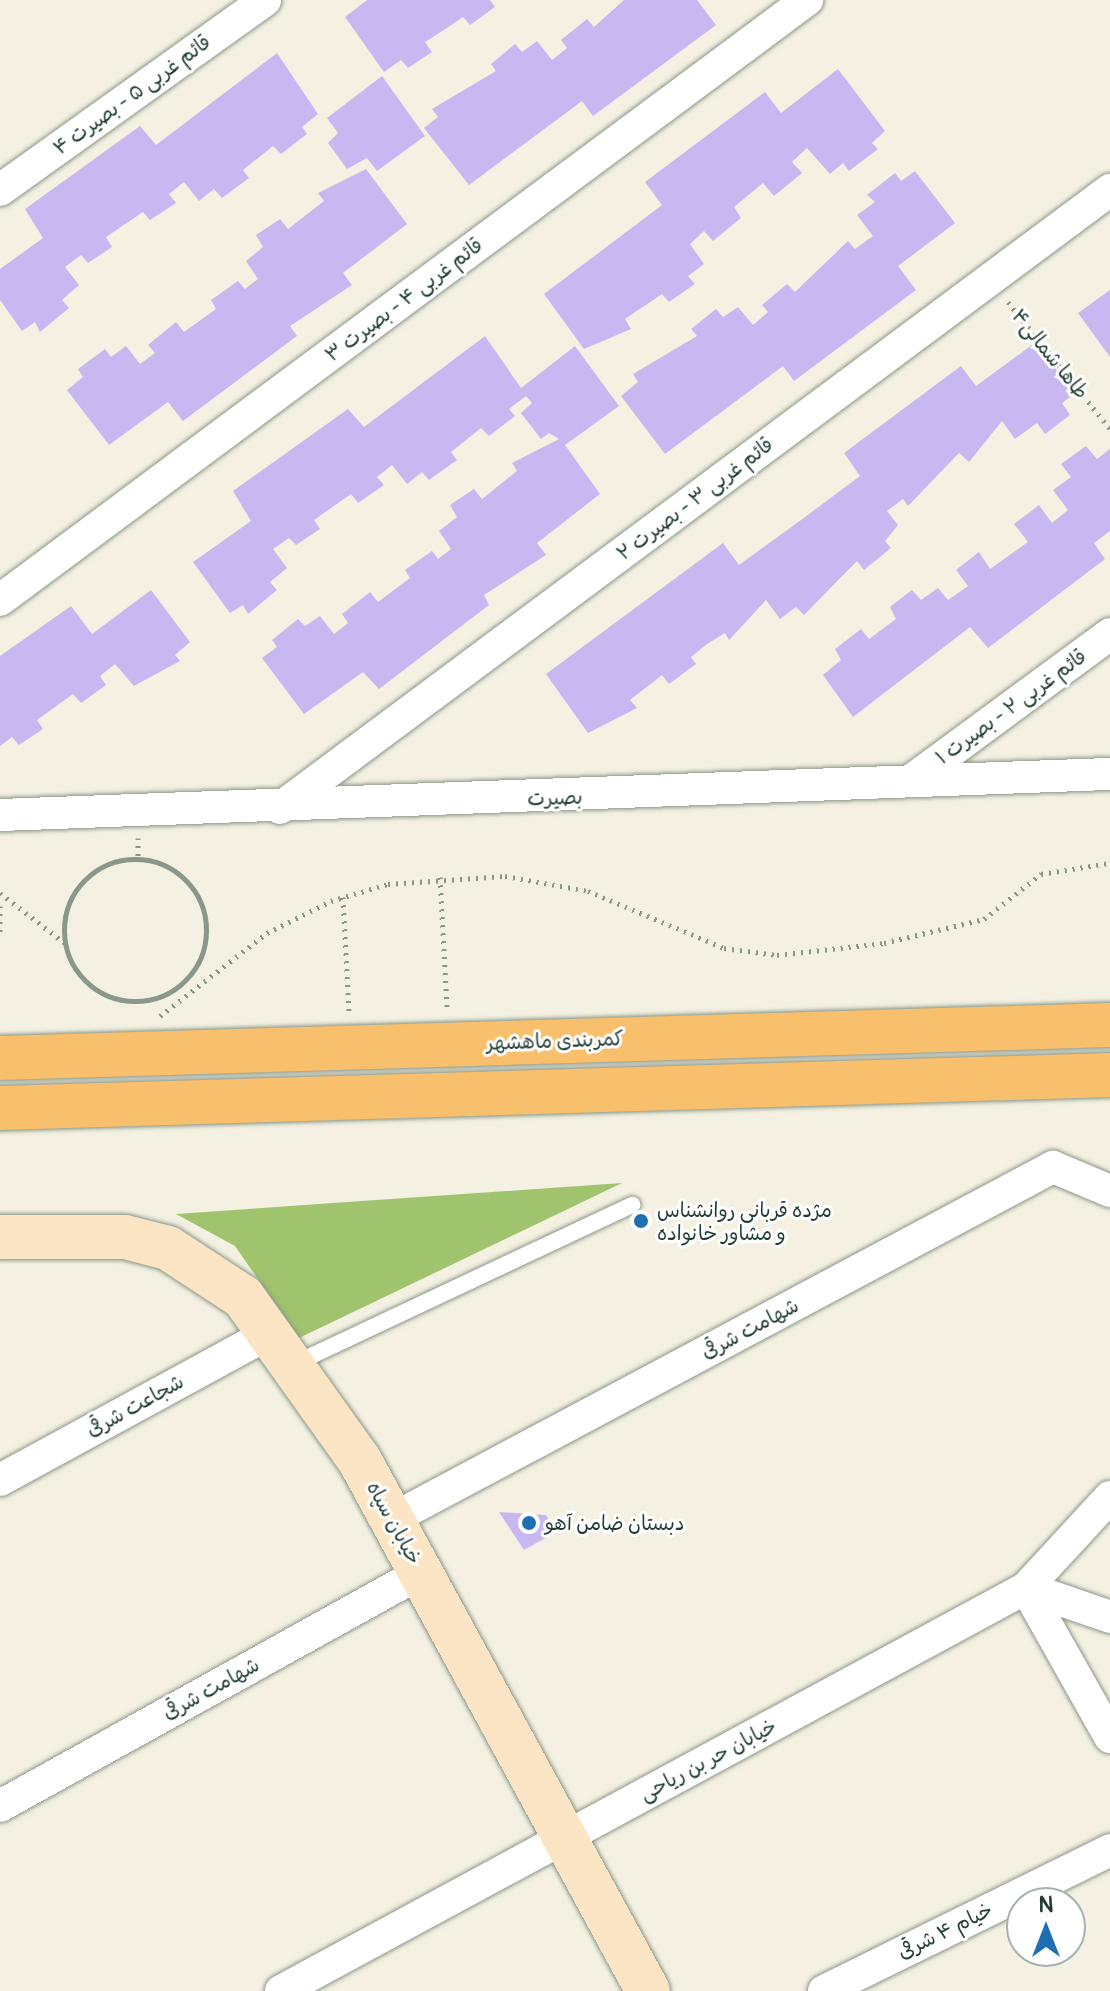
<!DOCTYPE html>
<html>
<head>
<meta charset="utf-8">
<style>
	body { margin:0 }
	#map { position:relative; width:1110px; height:1991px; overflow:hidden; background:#f4f1e2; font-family:Pangolin,"Playpen Sans Arabic",sans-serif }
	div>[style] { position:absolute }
	.green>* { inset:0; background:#a0c36d }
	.building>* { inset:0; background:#c8b8f2 }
	.path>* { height:5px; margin-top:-2.5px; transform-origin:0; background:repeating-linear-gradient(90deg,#8a978b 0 2px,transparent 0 8px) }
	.path>.ring { margin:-2.5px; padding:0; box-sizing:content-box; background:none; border:5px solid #8a978b; border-radius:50% }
	.roads { filter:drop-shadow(0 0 2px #8a978b) drop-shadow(0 0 2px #8a978b) }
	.lane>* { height:16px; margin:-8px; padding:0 8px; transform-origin:8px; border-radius:8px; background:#fff }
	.street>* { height:32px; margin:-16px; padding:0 16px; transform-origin:16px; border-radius:16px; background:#fff }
	.secondary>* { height:44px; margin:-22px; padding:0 22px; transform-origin:22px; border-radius:22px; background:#fce5c4 }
	.primary>* { height:44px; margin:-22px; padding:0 22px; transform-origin:22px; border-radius:22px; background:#f8bf6c }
	.dots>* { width:22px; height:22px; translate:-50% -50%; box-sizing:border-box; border:4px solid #fff; border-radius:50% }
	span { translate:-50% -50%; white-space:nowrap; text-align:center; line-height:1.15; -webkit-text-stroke:6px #fff; paint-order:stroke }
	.street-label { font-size:20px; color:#1f3d34 }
	.poi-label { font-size:20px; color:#1f3d34 }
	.left { translate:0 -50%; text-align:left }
	.north { position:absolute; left:1006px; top:1887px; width:80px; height:80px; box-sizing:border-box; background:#fff; border:2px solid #a5b1ae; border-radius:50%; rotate:0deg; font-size:22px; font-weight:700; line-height:32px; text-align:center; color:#1f3d34 }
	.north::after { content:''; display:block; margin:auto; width:28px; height:36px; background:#1f6fb2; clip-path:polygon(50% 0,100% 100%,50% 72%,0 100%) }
</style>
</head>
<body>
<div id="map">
	<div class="green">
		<div style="clip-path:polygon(622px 1183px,299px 1338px,235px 1246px,176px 1214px)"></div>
	</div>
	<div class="building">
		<div style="clip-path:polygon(367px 0,490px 0,495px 7px,470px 25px,463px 17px,444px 30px,425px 42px,432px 52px,408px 68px,401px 60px,384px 72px,345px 17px)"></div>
		<div style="clip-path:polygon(624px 0,697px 0,716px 25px,593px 116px,582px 101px,469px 185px,424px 128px,438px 117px,432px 109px,496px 71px,491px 64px,515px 44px,522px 52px,537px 41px,552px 60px,567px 48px,561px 40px,587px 19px,594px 27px)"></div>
		<div style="clip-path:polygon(277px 53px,318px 114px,302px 127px,307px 134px,281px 154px,273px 146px,243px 170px,249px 178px,222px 198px,214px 189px,199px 201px,184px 182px,169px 194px,176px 203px,150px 220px,143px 212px,106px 237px,112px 247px,88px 263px,81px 255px,65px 267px,79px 285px,62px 300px,69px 308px,40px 332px,35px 322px,22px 331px,0 300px,0 269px,43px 238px,25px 209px,140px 126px,156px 145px)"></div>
		<div style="clip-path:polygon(838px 69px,885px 131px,872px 143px,878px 149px,849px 171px,843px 163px,830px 174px,807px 148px,792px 162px,802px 173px,774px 196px,763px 183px,734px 207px,741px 218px,713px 241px,704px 231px,690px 244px,704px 264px,688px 276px,695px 284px,669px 302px,662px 294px,625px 319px,631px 329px,584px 349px,544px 294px,662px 205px,645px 182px,765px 92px,781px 113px)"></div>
		<div style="clip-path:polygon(382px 76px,425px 136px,377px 171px,367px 158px,347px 169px,328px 143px,338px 133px,327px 118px)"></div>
		<div style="clip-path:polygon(366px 169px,407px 224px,343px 273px,352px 285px,290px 326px,297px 336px,183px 421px,168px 402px,109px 445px,67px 390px,83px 377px,78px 369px,105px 349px,111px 357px,126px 346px,140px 364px,155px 353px,148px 345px,176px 322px,184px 332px,216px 309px,211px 300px,238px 281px,245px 289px,258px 279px,246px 261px,263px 247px,256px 235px,280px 219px,288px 229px,324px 201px,318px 193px)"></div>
		<div style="clip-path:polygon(915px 171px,955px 223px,898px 266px,916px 290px,794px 381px,783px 366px,665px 454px,621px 396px,638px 382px,633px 374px,697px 336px,691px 329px,716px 309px,723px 317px,738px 307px,753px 325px,768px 312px,762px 305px,787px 284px,795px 292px,848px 241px,855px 249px,873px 236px,857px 215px,875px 202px,867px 195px,895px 173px,901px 181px)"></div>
		<div style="clip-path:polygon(1110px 290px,1110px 357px,1078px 313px)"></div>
		<div style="clip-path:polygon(485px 336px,521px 388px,575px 346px,619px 406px,565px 445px,600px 494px,537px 543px,546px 555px,484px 595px,489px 605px,379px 689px,363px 672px,304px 714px,262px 658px,277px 647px,272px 640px,298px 619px,305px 626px,320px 616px,334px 634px,348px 623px,342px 614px,370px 592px,378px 602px,410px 578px,405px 570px,432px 551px,438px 559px,451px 549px,439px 531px,457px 517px,450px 505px,474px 489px,482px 499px,517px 471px,512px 463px,559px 439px,549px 433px,541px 439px,521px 413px,532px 403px,526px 396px,509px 409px,515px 416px,489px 436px,481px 428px,451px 452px,457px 460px,429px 480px,422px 472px,407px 484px,392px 465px,377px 477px,384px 485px,358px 503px,351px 494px,314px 520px,320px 529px,296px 545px,289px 538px,273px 549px,287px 568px,270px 582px,277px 590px,248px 614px,243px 605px,230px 613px,193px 562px,251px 521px,233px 491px,348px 409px,364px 427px)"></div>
		<div style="clip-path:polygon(1036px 342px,1074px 394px,1062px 403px,1070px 415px,1045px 434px,1037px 423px,1015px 439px,1002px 421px,969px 462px,959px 453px,908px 506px,903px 499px,887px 511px,898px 525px,885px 541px,891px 548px,864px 570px,857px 561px,804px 615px,796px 607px,780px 619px,766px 600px,729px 640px,725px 633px,707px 644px,691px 657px,696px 664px,669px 684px,662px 675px,630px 700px,637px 708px,588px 733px,546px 674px,723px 543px,739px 565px,801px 520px,860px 476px,844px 453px,961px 366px,976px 386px)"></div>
		<div style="clip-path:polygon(1086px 446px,1097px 459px,1110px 449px,1110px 531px,1094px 543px,1105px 559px,988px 648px,970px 627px,853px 717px,823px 675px,841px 660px,835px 649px,861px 629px,869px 639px,896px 619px,890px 607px,912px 590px,921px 600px,938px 588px,948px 600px,968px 586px,956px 570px,979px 552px,990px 569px,1028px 542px,1014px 524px,1039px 505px,1052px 523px,1068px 510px,1053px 490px,1071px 477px,1061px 464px)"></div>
		<div style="clip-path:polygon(151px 590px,190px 642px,175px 655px,180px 661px,134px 686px,115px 664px,100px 676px,106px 685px,81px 703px,73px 694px,37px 720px,43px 729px,19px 745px,12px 737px,0 746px,0 656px,71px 606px,92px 634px)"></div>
		<div style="clip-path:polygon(499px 1512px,546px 1515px,556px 1532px,524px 1550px)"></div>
	</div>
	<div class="path">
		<div style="left:1008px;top:302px;width:163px;rotate:51.2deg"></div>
		<div style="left:138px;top:838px;width:19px;rotate:90deg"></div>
		<div class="ring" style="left:64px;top:859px;width:137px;height:137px"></div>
		<div style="left:440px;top:877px;width:131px;rotate:86.9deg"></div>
		<div style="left:0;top:893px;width:82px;rotate:37.6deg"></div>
		<div style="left:343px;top:897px;width:115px;rotate:87deg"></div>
		<div style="left:0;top:906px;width:31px;rotate:90deg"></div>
		<div style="left:160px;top:1016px;width:135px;rotate:-37.8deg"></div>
		<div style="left:267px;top:933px;width:72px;rotate:-26.6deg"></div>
		<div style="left:331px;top:901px;width:59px;rotate:-16.6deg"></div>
		<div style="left:388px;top:884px;width:117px;rotate:-3.9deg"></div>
		<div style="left:505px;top:876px;width:84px;rotate:10.2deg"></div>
		<div style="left:588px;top:891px;width:147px;rotate:22.7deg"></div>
		<div style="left:724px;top:948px;width:53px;rotate:7.5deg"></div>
		<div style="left:777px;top:955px;width:108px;rotate:-6.4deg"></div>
		<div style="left:884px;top:943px;width:103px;rotate:-13.5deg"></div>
		<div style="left:984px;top:919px;width:73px;rotate:-38.3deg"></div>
		<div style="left:1041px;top:874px;width:70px;rotate:-9.1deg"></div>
	</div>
	<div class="roads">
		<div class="lane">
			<div style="left:294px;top:1364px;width:374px;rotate:-25.2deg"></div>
		</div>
		<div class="street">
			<div style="left:0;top:190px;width:326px;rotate:-35.6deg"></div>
			<div style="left:0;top:600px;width:1006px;rotate:-36.63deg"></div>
			<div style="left:912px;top:780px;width:246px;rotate:-36.4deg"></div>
			<div style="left:280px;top:808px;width:1035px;rotate:-36.67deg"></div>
			<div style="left:0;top:815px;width:1111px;rotate:-2.12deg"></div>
			<div style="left:0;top:1480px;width:309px;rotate:-28.6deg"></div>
			<div style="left:392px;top:1519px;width:749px;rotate:-28.04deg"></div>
			<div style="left:1053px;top:1167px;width:62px;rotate:22.8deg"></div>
			<div style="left:1026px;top:1588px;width:171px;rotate:60.6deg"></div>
			<div style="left:1026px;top:1588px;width:89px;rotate:19deg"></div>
			<div style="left:0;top:1806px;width:481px;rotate:-29deg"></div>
			<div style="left:281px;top:1991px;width:847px;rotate:-28.41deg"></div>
			<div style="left:1026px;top:1588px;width:124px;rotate:-47.3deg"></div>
			<div style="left:824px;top:1991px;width:319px;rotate:-26.2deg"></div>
		</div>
		<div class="secondary">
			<div style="left:0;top:1237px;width:125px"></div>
			<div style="left:125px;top:1237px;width:44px;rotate:14.3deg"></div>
			<div style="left:168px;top:1248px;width:90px;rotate:33.2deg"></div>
			<div style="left:243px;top:1297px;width:201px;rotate:54.5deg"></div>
			<div style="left:360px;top:1461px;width:603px;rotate:61.48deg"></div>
		</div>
		<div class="primary">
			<div style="left:0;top:1058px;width:1110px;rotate:-1.7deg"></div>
			<div style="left:0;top:1108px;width:1110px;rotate:-1.7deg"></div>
		</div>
	</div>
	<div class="dots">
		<div style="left:641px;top:1221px;background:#1f6fb2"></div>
		<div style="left:529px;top:1523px;background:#1f6fb2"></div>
	</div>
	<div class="street-label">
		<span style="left:132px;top:95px;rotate:-36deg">قائم غربی ۵ - بصیرت ۴</span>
		<span style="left:404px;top:300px;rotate:-37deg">قائم غربی ۴ - بصیرت ۳</span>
		<span style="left:1050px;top:354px;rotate:51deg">طاها شمالی۴</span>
		<span style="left:695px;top:499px;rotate:-37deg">قائم غربی ۳ - بصیرت ۲</span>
		<span style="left:1011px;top:707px;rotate:-36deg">قائم غربی ۲ - بصیرت ۱</span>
		<span style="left:555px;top:798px;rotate:-2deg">بصیرت</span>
		<span style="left:555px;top:1041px;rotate:-2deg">کمربندی ماهشهر</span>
		<span style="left:750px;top:1329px;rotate:-28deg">شهامت شرقی</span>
		<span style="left:135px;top:1406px;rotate:-29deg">شجاعت شرقی</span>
		<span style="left:394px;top:1523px;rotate:61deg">خیابان سپاه</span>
		<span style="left:211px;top:1689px;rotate:-29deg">شهامت شرقی</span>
		<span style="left:708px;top:1760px;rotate:-28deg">خیابان حر بن ریاحی</span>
		<span style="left:945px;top:1931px;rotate:-26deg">خیام ۴ شرقی</span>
	</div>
	<div class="poi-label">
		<span class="left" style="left:657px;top:1222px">مژده قربانی روانشناس<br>و مشاور خانواده</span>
		<span class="left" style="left:545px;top:1523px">دبستان ضامن آهو</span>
	</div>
	<div class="north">N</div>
</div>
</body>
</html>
